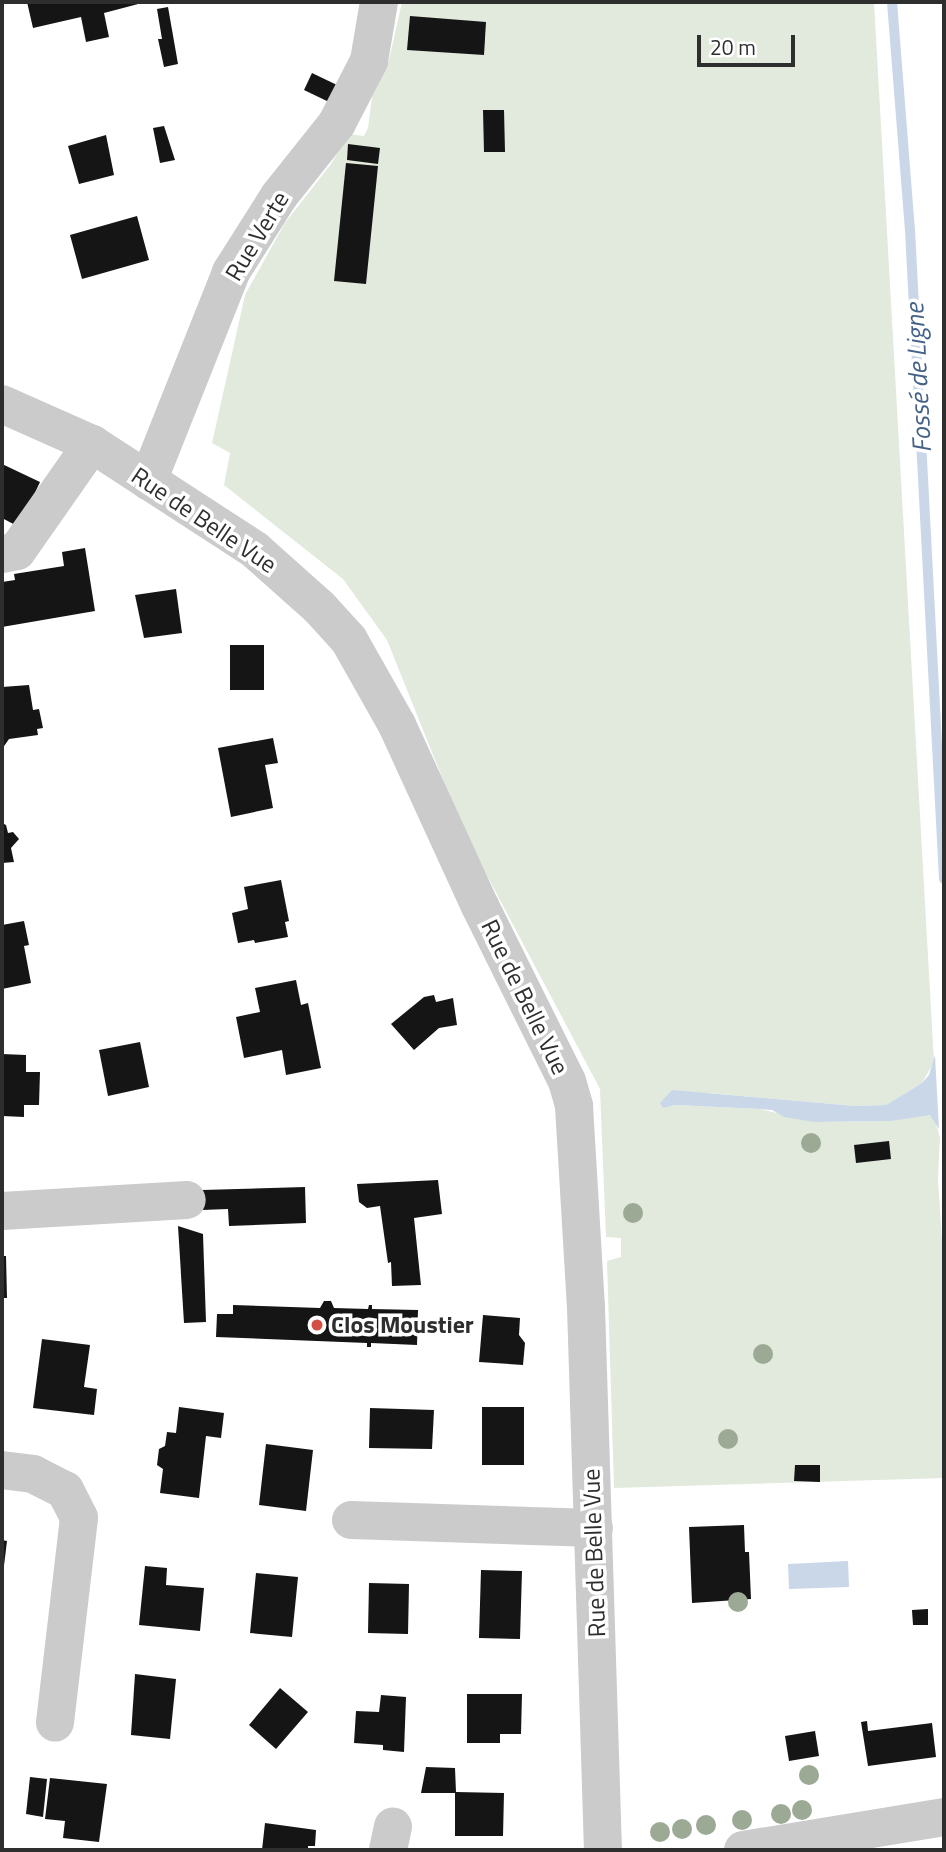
<!DOCTYPE html>
<html>
<head>
<meta charset="utf-8">
<style>
	body { margin:0 }
	#map { position:relative; width:946px; height:1852px; overflow:hidden; background:#fff; font-family:"Titillium Web",sans-serif }
	div>[style] { position:absolute }
	.green>* { inset:0; background:#e1eadc }
	.water>* { inset:0; background:#cad7e8 }
	.stream>* { height:10px; margin:-5px; padding:0 5px; transform-origin:5px; border-radius:5px; background:#cad7e8 }
	.building>* { inset:0; background:#151515 }
	.minor>* { height:38px; margin:-19px; padding:0 19px; transform-origin:19px; border-radius:19px; background:#cbcbcb }
	.trees>* { width:20px; height:20px; margin:-10px; border-radius:50%; background:#9caa95 }
	.dots>* { width:19px; height:19px; translate:-50% -50%; box-sizing:border-box; border:4px solid #fff; border-radius:50% }
	span { translate:-50% -50%; white-space:nowrap; text-align:center; line-height:1.15; -webkit-text-stroke:7px #fff; paint-order:stroke }
	.street-label { font-size:24px; color:#2e2e2e }
	.poi-label { font-size:24px; color:#2e2e2e; font-weight:700 }
	.left { translate:0 -50%; text-align:left }
	.water-label { font-size:26px; color:#446287; font-style:italic }
	.frame { position:absolute; inset:0; border:4px solid #2e2e2e; pointer-events:none }
	.scale { position:absolute; left:697px; top:35px; width:98px; height:32px; box-sizing:border-box; border:4px solid #2e2e2e; border-top:0; padding-left:9px; font-size:21px; line-height:24px; white-space:nowrap; color:#2e2e2e; -webkit-text-stroke:5px #fff; paint-order:stroke }
</style>
</head>
<body>
<div id="map">
	<div class="green">
		<div style="clip-path:polygon(402px 2px,874px 2px,934px 1062px,922px 1083px,886px 1105px,855px 1106px,708px 1093px,663px 1108px,675px 1105px,760px 1109px,814px 1122px,891px 1121px,921px 1114px,934px 1116px,940px 1138px,938px 1178px,944px 1273px,944px 1478px,614px 1488px,607px 1261px,621px 1257px,621px 1238px,606px 1237px,600px 1089px,464px 832px,387px 640px,343px 579px,224px 485px,230px 453px,212px 443px,245px 295px,285px 223px,331px 164px,349px 134px,364px 136px,368px 128px,372px 97px,389px 60px)"></div>
	</div>
	<div class="water">
		<div style="clip-path:polygon(935px 1055px,939px 1129px,930px 1115px,891px 1121px,814px 1122px,784px 1117px,772px 1110px,760px 1109px,675px 1105px,663px 1108px,660px 1103px,672px 1090px,855px 1106px,886px 1105px,922px 1083px,929px 1075px)"></div>
		<div style="clip-path:polygon(848px 1561px,849px 1587px,789px 1589px,788px 1564px)"></div>
	</div>
	<div class="stream">
		<div style="left:892px;top:2px;width:229px;rotate:85.5deg"></div>
		<div style="left:910px;top:230px;width:650px;rotate:87deg"></div>
	</div>
	<div class="building">
		<div style="clip-path:polygon(27px 2px,142px 2px,142px 3px,104px 13px,109px 37px,86px 42px,81px 17px,33px 28px)"></div>
		<div style="clip-path:polygon(168px 7px,178px 64px,164px 67px,158px 39px,162px 39px,157px 9px)"></div>
		<div style="clip-path:polygon(410px 16px,486px 22px,484px 55px,407px 50px)"></div>
		<div style="clip-path:polygon(312px 73px,337px 85px,329px 102px,304px 90px)"></div>
		<div style="clip-path:polygon(483px 110px,504px 110px,505px 152px,484px 152px)"></div>
		<div style="clip-path:polygon(164px 126px,175px 160px,160px 163px,153px 128px)"></div>
		<div style="clip-path:polygon(106px 135px,114px 175px,79px 184px,68px 146px)"></div>
		<div style="clip-path:polygon(348px 144px,380px 148px,378px 164px,347px 160px)"></div>
		<div style="clip-path:polygon(346px 163px,378px 166px,366px 284px,334px 281px)"></div>
		<div style="clip-path:polygon(137px 216px,149px 260px,82px 279px,70px 235px)"></div>
		<div style="clip-path:polygon(2px 464px,40px 482px,19px 527px,2px 518px)"></div>
		<div style="clip-path:polygon(85px 548px,95px 611px,2px 627px,2px 582px,15px 580px,14px 574px,64px 566px,62px 552px)"></div>
		<div style="clip-path:polygon(176px 589px,182px 633px,144px 638px,135px 595px)"></div>
		<div style="clip-path:polygon(230px 645px,264px 645px,264px 690px,230px 690px)"></div>
		<div style="clip-path:polygon(29px 685px,33px 710px,39px 709px,43px 728px,37px 729px,38px 735px,9px 739px,2px 749px,2px 687px)"></div>
		<div style="clip-path:polygon(273px 738px,278px 763px,265px 765px,273px 808px,231px 817px,218px 748px)"></div>
		<div style="clip-path:polygon(2px 823px,6px 825px,8px 833px,13px 832px,19px 839px,11px 848px,14px 862px,2px 863px)"></div>
		<div style="clip-path:polygon(281px 880px,289px 921px,285px 922px,288px 937px,255px 943px,254px 940px,238px 943px,232px 913px,248px 909px,244px 887px)"></div>
		<div style="clip-path:polygon(24px 921px,29px 945px,24px 946px,31px 983px,2px 989px,2px 925px)"></div>
		<div style="clip-path:polygon(296px 980px,301px 1005px,308px 1003px,321px 1068px,286px 1075px,282px 1050px,244px 1058px,236px 1017px,260px 1012px,255px 988px)"></div>
		<div style="clip-path:polygon(434px 995px,436px 1002px,453px 998px,457px 1025px,439px 1028px,414px 1050px,391px 1024px,424px 997px)"></div>
		<div style="clip-path:polygon(140px 1042px,149px 1087px,108px 1096px,99px 1050px)"></div>
		<div style="clip-path:polygon(2px 1054px,26px 1055px,26px 1072px,40px 1072px,39px 1105px,24px 1105px,24px 1117px,2px 1116px)"></div>
		<div style="clip-path:polygon(889px 1141px,891px 1159px,856px 1163px,854px 1145px)"></div>
		<div style="clip-path:polygon(438px 1180px,442px 1214px,414px 1218px,421px 1285px,392px 1286px,391px 1262px,388px 1263px,380px 1206px,367px 1208px,359px 1202px,357px 1184px)"></div>
		<div style="clip-path:polygon(305px 1187px,306px 1223px,229px 1226px,228px 1209px,202px 1210px,202px 1190px)"></div>
		<div style="clip-path:polygon(178px 1226px,203px 1234px,206px 1322px,184px 1323px)"></div>
		<div style="clip-path:polygon(2px 1256px,6px 1256px,7px 1298px,2px 1298px)"></div>
		<div style="clip-path:polygon(324px 1301px,331px 1301px,334px 1308px,368px 1309px,369px 1305px,372px 1305px,372px 1309px,418px 1310px,417px 1345px,371px 1343px,371px 1347px,367px 1347px,367px 1343px,216px 1337px,217px 1314px,233px 1314px,233px 1305px,320px 1308px)"></div>
		<div style="clip-path:polygon(483px 1315px,520px 1318px,519px 1335px,525px 1343px,523px 1365px,479px 1362px)"></div>
		<div style="clip-path:polygon(42px 1339px,90px 1345px,84px 1387px,97px 1389px,94px 1415px,33px 1408px)"></div>
		<div style="clip-path:polygon(179px 1407px,224px 1413px,221px 1438px,206px 1436px,199px 1498px,160px 1493px,163px 1469px,157px 1465px,159px 1449px,165px 1446px,167px 1432px,176px 1433px)"></div>
		<div style="clip-path:polygon(482px 1407px,524px 1407px,524px 1465px,482px 1465px)"></div>
		<div style="clip-path:polygon(370px 1408px,434px 1410px,432px 1449px,369px 1448px)"></div>
		<div style="clip-path:polygon(266px 1444px,313px 1450px,306px 1511px,259px 1505px)"></div>
		<div style="clip-path:polygon(795px 1465px,820px 1465px,820px 1482px,794px 1481px)"></div>
		<div style="clip-path:polygon(744px 1525px,745px 1552px,749px 1552px,751px 1599px,692px 1603px,689px 1527px)"></div>
		<div style="clip-path:polygon(2px 1540px,7px 1541px,3px 1574px,2px 1574px)"></div>
		<div style="clip-path:polygon(145px 1566px,167px 1568px,166px 1585px,204px 1588px,200px 1631px,139px 1625px)"></div>
		<div style="clip-path:polygon(481px 1570px,522px 1571px,520px 1639px,479px 1638px)"></div>
		<div style="clip-path:polygon(256px 1573px,298px 1577px,292px 1637px,250px 1633px)"></div>
		<div style="clip-path:polygon(369px 1583px,409px 1584px,408px 1634px,368px 1633px)"></div>
		<div style="clip-path:polygon(928px 1609px,928px 1625px,913px 1625px,912px 1610px)"></div>
		<div style="clip-path:polygon(135px 1674px,176px 1679px,170px 1739px,131px 1735px)"></div>
		<div style="clip-path:polygon(280px 1688px,308px 1712px,276px 1749px,249px 1725px)"></div>
		<div style="clip-path:polygon(467px 1694px,522px 1694px,521px 1734px,500px 1734px,500px 1743px,467px 1743px)"></div>
		<div style="clip-path:polygon(381px 1695px,406px 1697px,404px 1752px,383px 1750px,383px 1745px,354px 1743px,356px 1711px,379px 1712px)"></div>
		<div style="clip-path:polygon(867px 1721px,868px 1731px,932px 1723px,936px 1757px,868px 1766px,861px 1722px)"></div>
		<div style="clip-path:polygon(815px 1731px,819px 1756px,789px 1761px,785px 1736px)"></div>
		<div style="clip-path:polygon(426px 1767px,455px 1768px,456px 1792px,504px 1793px,503px 1836px,455px 1836px,455px 1793px,421px 1793px)"></div>
		<div style="clip-path:polygon(30px 1777px,47px 1779px,43px 1817px,26px 1814px)"></div>
		<div style="clip-path:polygon(50px 1778px,107px 1784px,99px 1842px,63px 1838px,65px 1821px,45px 1819px)"></div>
		<div style="clip-path:polygon(265px 1823px,316px 1830px,315px 1846px,308px 1846px,308px 1850px,262px 1850px)"></div>
	</div>
	<div class="minor">
		<div style="left:2px;top:404px;width:98px;rotate:24deg"></div>
		<div style="left:92px;top:444px;width:194px;rotate:33deg"></div>
		<div style="left:255px;top:550px;width:87px;rotate:41.7deg"></div>
		<div style="left:320px;top:608px;width:43px;rotate:47.8deg"></div>
		<div style="left:349px;top:640px;width:98px;rotate:60.5deg"></div>
		<div style="left:397px;top:725px;width:199px;rotate:65.4deg"></div>
		<div style="left:480px;top:906px;width:195px;rotate:63.6deg"></div>
		<div style="left:567px;top:1081px;width:26px;rotate:74deg"></div>
		<div style="left:574px;top:1106px;width:201px;rotate:86.6deg"></div>
		<div style="left:586px;top:1307px;width:543px;rotate:88.21deg"></div>
		<div style="left:148px;top:481px;width:225px;rotate:-68.3deg"></div>
		<div style="left:231px;top:272px;width:90px;rotate:-57.7deg"></div>
		<div style="left:279px;top:196px;width:93px;rotate:-51.5deg"></div>
		<div style="left:337px;top:123px;width:70px;rotate:-62.7deg"></div>
		<div style="left:369px;top:61px;width:60px;rotate:-80.4deg"></div>
		<div style="left:2px;top:554px;width:15px;rotate:-11deg"></div>
		<div style="left:17px;top:551px;width:131px;rotate:-55deg"></div>
		<div style="left:2px;top:1211px;width:185px;rotate:-3.4deg"></div>
		<div style="left:2px;top:1470px;width:31px;rotate:7deg"></div>
		<div style="left:33px;top:1474px;width:36px;rotate:27deg"></div>
		<div style="left:65px;top:1490px;width:31px;rotate:63deg"></div>
		<div style="left:79px;top:1518px;width:206px;rotate:96.7deg"></div>
		<div style="left:351px;top:1520px;width:243px;rotate:1.9deg"></div>
		<div style="left:388px;top:1850px;width:24px;rotate:-78deg"></div>
		<div style="left:743px;top:1850px;width:204px;rotate:-9.3deg"></div>
	</div>
	<div class="trees">
		<div style="left:811px;top:1143px"></div>
		<div style="left:633px;top:1213px"></div>
		<div style="left:763px;top:1354px"></div>
		<div style="left:728px;top:1439px"></div>
		<div style="left:738px;top:1602px"></div>
		<div style="left:809px;top:1775px"></div>
		<div style="left:802px;top:1810px"></div>
		<div style="left:781px;top:1814px"></div>
		<div style="left:742px;top:1820px"></div>
		<div style="left:706px;top:1825px"></div>
		<div style="left:682px;top:1829px"></div>
		<div style="left:660px;top:1832px"></div>
	</div>
	<div class="dots">
		<div style="left:317px;top:1325px;background:#d34f41"></div>
	</div>
	<div class="street-label">
		<span style="left:257px;top:236px;rotate:-59deg">Rue Verte</span>
		<span style="left:204px;top:520px;rotate:34deg">Rue de Belle Vue</span>
		<span style="left:525px;top:997px;rotate:64deg">Rue de Belle Vue</span>
		<span style="left:594px;top:1553px;rotate:-92deg">Rue de Belle Vue</span>
	</div>
	<div class="poi-label">
		<span class="left" style="left:331px;top:1325px">Clos Moustier</span>
	</div>
	<div class="water-label">
		<span style="left:918px;top:378px;rotate:-93deg">Fossé de Ligne</span>
	</div>
	<div class="frame"></div>
	<div class="scale">20 m</div>
</div>
</body>
</html>
